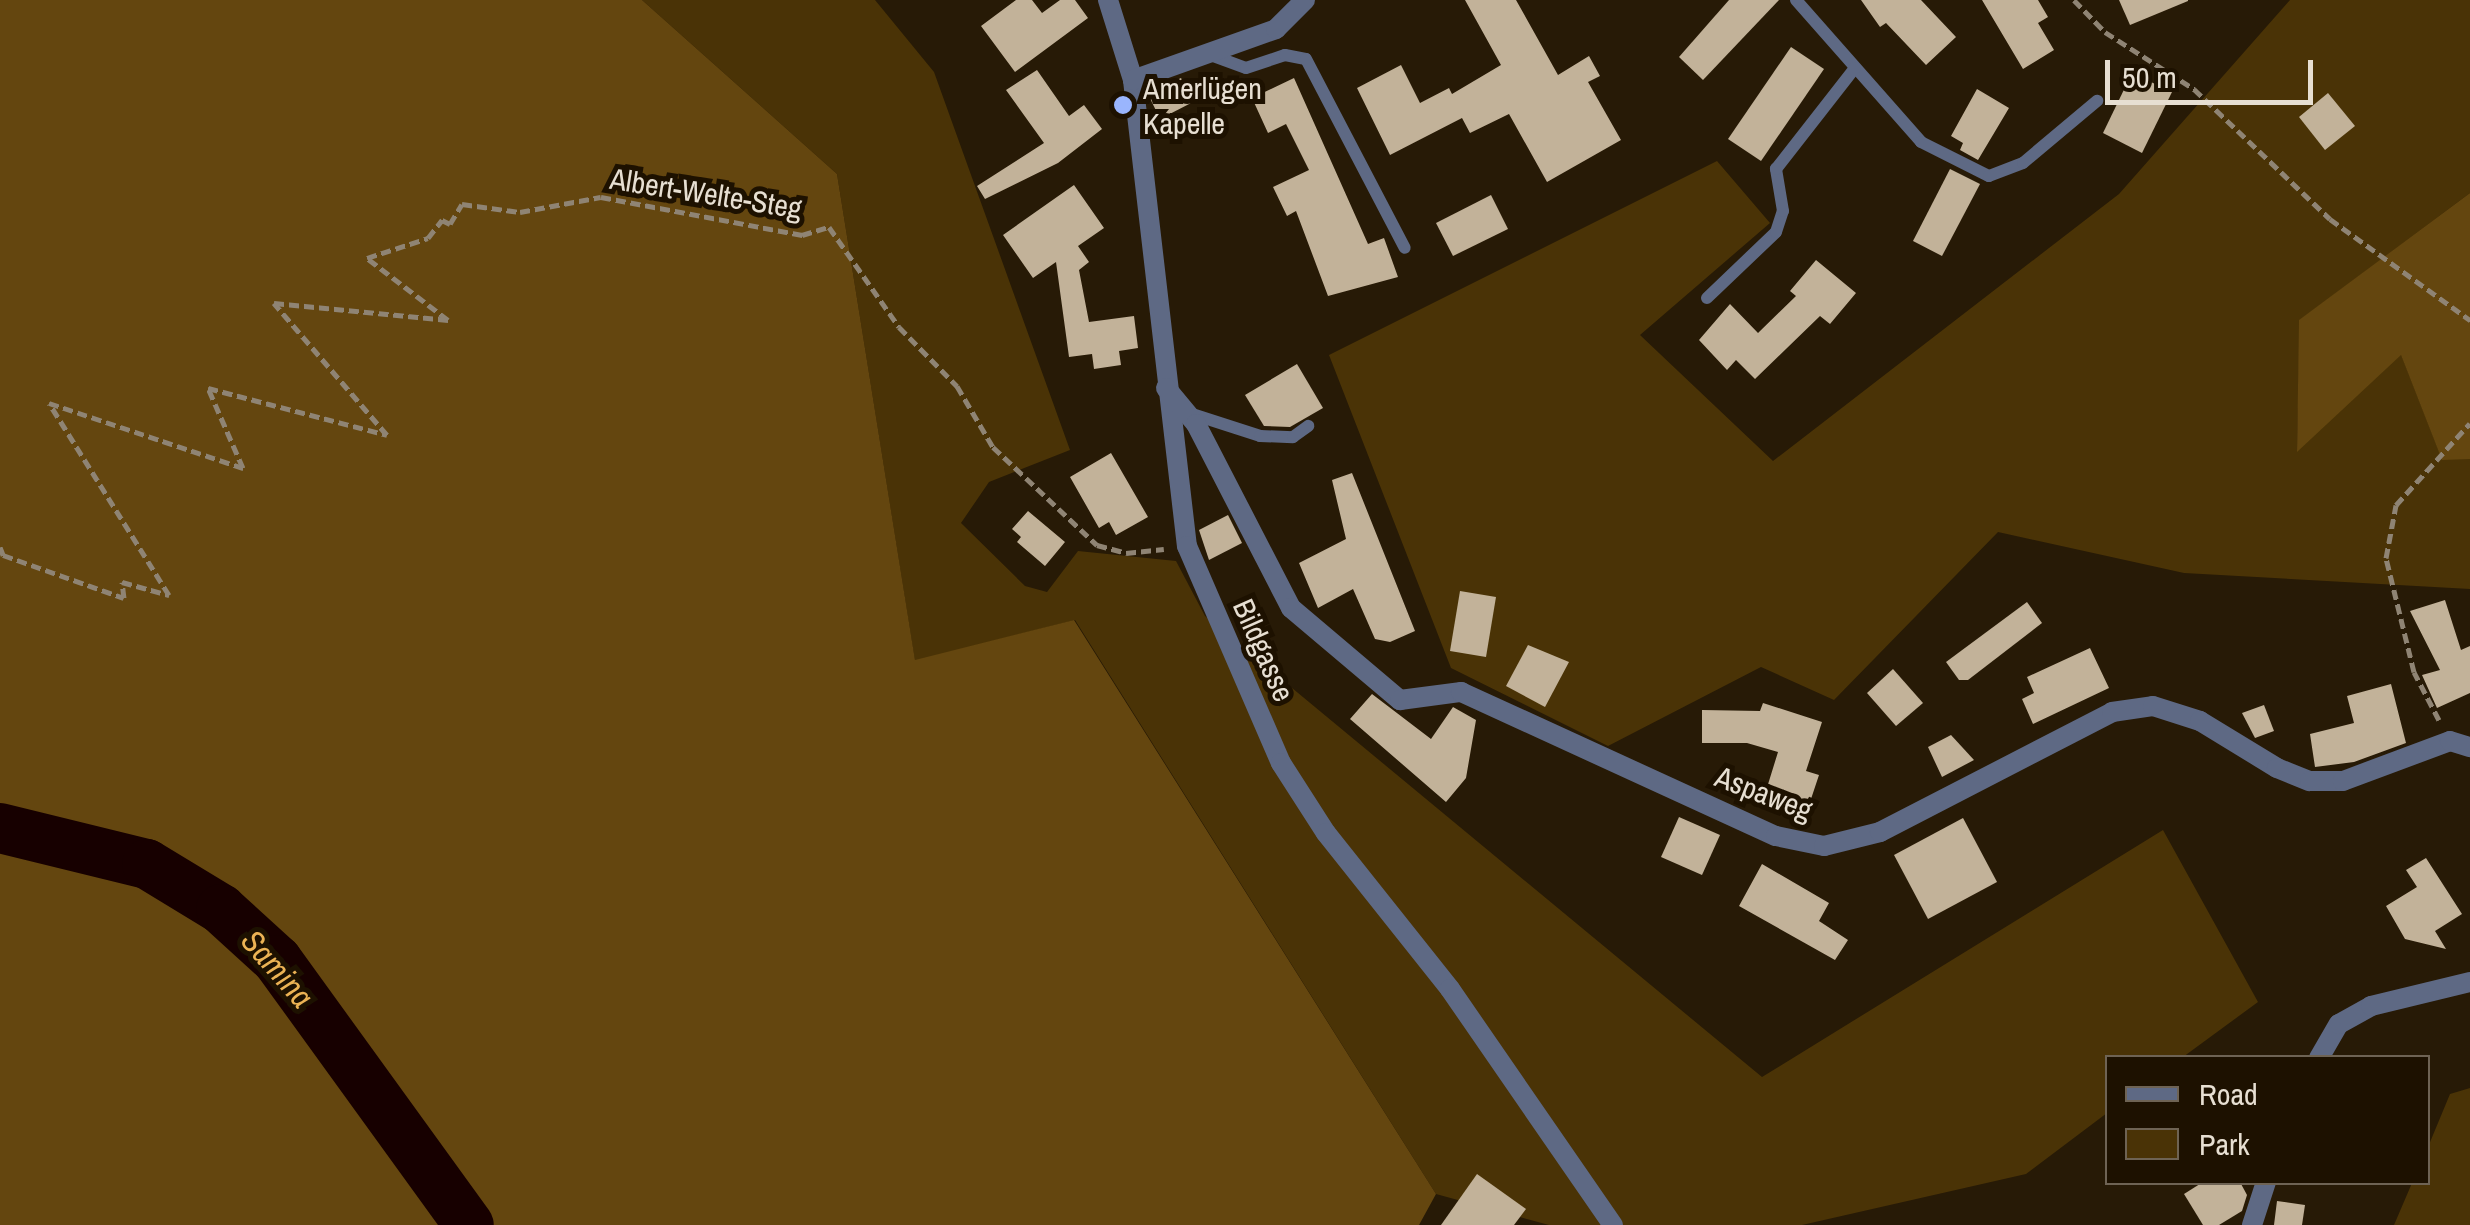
<!DOCTYPE html>
<html>
<head>
<meta charset="utf-8">
<style>
	body { margin:0 }
	#map { position:relative; width:2470px; height:1225px; overflow:hidden; background:#271a06; font-family:"Archivo Narrow",sans-serif }
	div>[style] { position:absolute }
	.green>* { inset:0; background:#4a3306 }
	.forest>* { inset:0; background:#64460f }
	.river>* { height:50px; margin:-25px; padding:0 25px; transform-origin:25px; border-radius:25px; background:#170000 }
	.building>* { inset:0; background:#c2b299 }
	.path>* { height:5px; margin-top:-2.5px; transform-origin:0; background:repeating-linear-gradient(90deg,#8f8474 0 10px,transparent 0 15px) }
	.service>* { height:12px; margin:-6px; padding:0 6px; transform-origin:6px; border-radius:6px; background:#5e6984 }
	.minor>* { height:20px; margin:-10px; padding:0 10px; transform-origin:10px; border-radius:10px; background:#5e6984 }
	.dots>* { width:28px; height:28px; translate:-50% -50%; box-sizing:border-box; border:5px solid #1d1100; border-radius:50% }
	span { translate:-50% -50%; white-space:nowrap; text-align:center; line-height:1.15; -webkit-text-stroke:10px #1d1100; paint-order:stroke }
	.poi-label { font-size:30px; color:#e7dfd2 }
	.left { translate:0 -50%; text-align:left }
	.street-label { font-size:30px; color:#e7dfd2 }
	.water-label { font-size:32px; color:#ecb354; font-style:italic }
	.legend { position:absolute; left:2105px; top:1055px; width:325px; height:130px; box-sizing:border-box; background:#1d1100; border:2px solid #6e6354; margin:0; padding:12px 18px; list-style:none; font-size:30px; color:#e7dfd2 }
	.legend li { display:flex; align-items:center; gap:20px; height:50px }
	.legend b { width:50px; border:2px solid #6e6354 }
	.scale { position:absolute; left:2105px; top:60px; width:208px; height:45px; box-sizing:border-box; border:5px solid #e7dfd2; border-top:0; padding-left:12px; font-size:30px; line-height:35px; white-space:nowrap; color:#e7dfd2; -webkit-text-stroke:8px #1d1100; paint-order:stroke }
</style>
</head>
<body>
<div id="map">
	<div class="green">
		<div style="clip-path:polygon(642px 0,875px 0,934px 72px,1070px 450px,989px 482px,961px 523px,1025px 586px,1047px 592px,1078px 551px,1176px 561px,1205px 616px,1762px 1077px,2163px 830px,2258px 1002px,2183px 1057px,2108px 1058px,2107px 1113px,2026px 1174px,1802px 1225px,1549px 1225px,1436px 1194px,1075px 620px,915px 661px,837px 174px)"></div>
		<div style="clip-path:polygon(2290px 0,2470px 0,2470px 193px,2300px 320px,2297px 450px,2401px 354px,2442px 459px,2470px 459px,2470px 589px,2184px 573px,1998px 532px,1834px 700px,1761px 667px,1608px 746px,1451px 668px,1329px 355px,1717px 161px,1770px 223px,1640px 335px,1773px 461px,2119px 194px)"></div>
		<div style="clip-path:polygon(2470px 1088px,2470px 1225px,2394px 1225px,2412px 1183px,2428px 1182px,2428px 1147px,2450px 1094px)"></div>
	</div>
	<div class="forest">
		<div style="clip-path:polygon(0 0,642px 0,837px 174px,915px 660px,1074px 620px,1436px 1194px,1419px 1225px,0 1225px)"></div>
		<div style="clip-path:polygon(2470px 193px,2470px 459px,2442px 460px,2401px 355px,2297px 452px,2299px 320px)"></div>
	</div>
	<div class="river">
		<div style="left:0;top:828px;width:151px;rotate:13.8deg"></div>
		<div style="left:147px;top:864px;width:87px;rotate:31.3deg"></div>
		<div style="left:221px;top:909px;width:76px;rotate:42.3deg"></div>
		<div style="left:277px;top:960px;width:327px;rotate:54.1deg"></div>
	</div>
	<div class="building">
		<div style="clip-path:polygon(1016px 0,1032px 0,1042px 13px,1060px 0,1075px 0,1088px 18px,1015px 72px,981px 26px)"></div>
		<div style="clip-path:polygon(1465px 0,1516px 0,1558px 75px,1589px 56px,1600px 76px,1588px 82px,1621px 140px,1547px 182px,1509px 114px,1470px 133px,1462px 118px,1390px 155px,1357px 88px,1401px 65px,1420px 103px,1449px 88px,1452px 94px,1501px 65px)"></div>
		<div style="clip-path:polygon(1729px 0,1779px 0,1703px 80px,1679px 57px)"></div>
		<div style="clip-path:polygon(1861px 0,1921px 0,1956px 37px,1926px 65px,1886px 23px,1880px 27px)"></div>
		<div style="clip-path:polygon(1982px 0,2038px 0,2048px 17px,2038px 23px,2054px 50px,2023px 69px)"></div>
		<div style="clip-path:polygon(2119px 0,2188px 0,2188px 1px,2130px 25px)"></div>
		<div style="clip-path:polygon(1791px 47px,1824px 69px,1761px 161px,1728px 139px)"></div>
		<div style="clip-path:polygon(1037px 70px,1069px 116px,1084px 105px,1102px 129px,1058px 163px,985px 199px,977px 186px,1044px 143px,1006px 90px)"></div>
		<div style="clip-path:polygon(2132px 73px,2172px 92px,2142px 153px,2103px 133px)"></div>
		<div style="clip-path:polygon(1181px 78px,1193px 102px,1160px 119px,1148px 94px)"></div>
		<div style="clip-path:polygon(1294px 78px,1368px 244px,1384px 238px,1398px 277px,1328px 296px,1296px 211px,1287px 216px,1273px 187px,1309px 170px,1286px 124px,1268px 133px,1252px 98px)"></div>
		<div style="clip-path:polygon(1977px 89px,2009px 108px,1978px 160px,1960px 150px,1963px 143px,1951px 136px)"></div>
		<div style="clip-path:polygon(2328px 93px,2355px 126px,2325px 150px,2299px 117px)"></div>
		<div style="clip-path:polygon(1950px 169px,1980px 184px,1942px 256px,1913px 241px)"></div>
		<div style="clip-path:polygon(1074px 185px,1104px 228px,1078px 246px,1089px 262px,1079px 270px,1089px 322px,1134px 316px,1138px 348px,1119px 351px,1121px 365px,1094px 369px,1092px 354px,1069px 357px,1056px 262px,1033px 278px,1003px 235px)"></div>
		<div style="clip-path:polygon(1491px 195px,1508px 229px,1453px 256px,1436px 223px)"></div>
		<div style="clip-path:polygon(1816px 260px,1856px 293px,1830px 324px,1820px 316px,1755px 379px,1736px 360px,1727px 370px,1699px 340px,1730px 304px,1758px 333px,1796px 296px,1790px 291px)"></div>
		<div style="clip-path:polygon(1297px 364px,1323px 408px,1290px 427px,1264px 426px,1245px 395px)"></div>
		<div style="clip-path:polygon(1111px 453px,1148px 517px,1116px 535px,1109px 522px,1099px 528px,1070px 477px)"></div>
		<div style="clip-path:polygon(1352px 473px,1415px 631px,1390px 642px,1375px 639px,1353px 589px,1318px 608px,1299px 563px,1346px 539px,1332px 480px)"></div>
		<div style="clip-path:polygon(1028px 511px,1065px 542px,1045px 566px,1017px 542px,1021px 537px,1012px 529px)"></div>
		<div style="clip-path:polygon(1228px 515px,1242px 543px,1209px 560px,1199px 530px)"></div>
		<div style="clip-path:polygon(1460px 591px,1496px 597px,1486px 657px,1450px 651px)"></div>
		<div style="clip-path:polygon(2445px 600px,2461px 650px,2470px 646px,2470px 693px,2437px 708px,2422px 675px,2440px 670px,2410px 611px)"></div>
		<div style="clip-path:polygon(2027px 602px,2042px 623px,1968px 680px,1959px 680px,1946px 662px)"></div>
		<div style="clip-path:polygon(1528px 645px,1569px 662px,1545px 707px,1506px 686px)"></div>
		<div style="clip-path:polygon(2090px 648px,2109px 688px,2033px 724px,2022px 699px,2034px 693px,2027px 677px)"></div>
		<div style="clip-path:polygon(1893px 669px,1923px 703px,1896px 726px,1867px 693px)"></div>
		<div style="clip-path:polygon(2391px 684px,2406px 743px,2354px 762px,2315px 767px,2310px 734px,2354px 723px,2347px 696px)"></div>
		<div style="clip-path:polygon(1372px 694px,1431px 739px,1453px 707px,1476px 720px,1466px 778px,1446px 802px,1350px 719px)"></div>
		<div style="clip-path:polygon(1763px 703px,1822px 722px,1806px 771px,1819px 775px,1808px 808px,1765px 794px,1778px 752px,1747px 743px,1702px 743px,1702px 710px,1760px 711px)"></div>
		<div style="clip-path:polygon(2264px 705px,2274px 731px,2255px 738px,2242px 713px)"></div>
		<div style="clip-path:polygon(1951px 735px,1974px 760px,1942px 777px,1928px 747px)"></div>
		<div style="clip-path:polygon(1679px 817px,1720px 835px,1702px 875px,1661px 857px)"></div>
		<div style="clip-path:polygon(1963px 818px,1997px 882px,1928px 919px,1894px 855px)"></div>
		<div style="clip-path:polygon(2426px 858px,2462px 914px,2435px 931px,2446px 949px,2405px 939px,2386px 906px,2417px 887px,2406px 870px)"></div>
		<div style="clip-path:polygon(1762px 864px,1829px 903px,1819px 921px,1848px 940px,1835px 960px,1739px 906px)"></div>
		<div style="clip-path:polygon(1477px 1174px,1526px 1209px,1514px 1225px,1441px 1225px)"></div>
		<div style="clip-path:polygon(2203px 1182px,2240px 1182px,2247px 1195px,2242px 1211px,2219px 1225px,2203px 1225px,2184px 1194px)"></div>
		<div style="clip-path:polygon(2277px 1201px,2305px 1205px,2302px 1225px,2274px 1225px)"></div>
	</div>
	<div class="path">
		<div style="left:2074px;top:0;width:45px;rotate:45.9deg"></div>
		<div style="left:2105px;top:32px;width:106px;rotate:32.6deg"></div>
		<div style="left:2194px;top:89px;width:188px;rotate:43.7deg"></div>
		<div style="left:2330px;top:219px;width:173px;rotate:35.8deg"></div>
		<div style="left:0;top:547px;width:9px;rotate:69deg"></div>
		<div style="left:3px;top:555px;width:128px;rotate:19.6deg"></div>
		<div style="left:124px;top:598px;width:16px;rotate:-97deg"></div>
		<div style="left:122px;top:582px;width:49px;rotate:15.5deg"></div>
		<div style="left:169px;top:595px;width:226px;rotate:-122deg"></div>
		<div style="left:49px;top:403px;width:205px;rotate:18.5deg"></div>
		<div style="left:243px;top:468px;width:87px;rotate:-113.6deg"></div>
		<div style="left:208px;top:388px;width:185px;rotate:14.7deg"></div>
		<div style="left:387px;top:435px;width:174px;rotate:-130.6deg"></div>
		<div style="left:274px;top:303px;width:175px;rotate:5.6deg"></div>
		<div style="left:448px;top:320px;width:102px;rotate:-142.6deg"></div>
		<div style="left:367px;top:258px;width:64px;rotate:-18.2deg"></div>
		<div style="left:428px;top:238px;width:23px;rotate:-52deg"></div>
		<div style="left:442px;top:220px;width:9px;rotate:27deg"></div>
		<div style="left:450px;top:224px;width:23px;rotate:-59deg"></div>
		<div style="left:462px;top:204px;width:59px;rotate:7.9deg"></div>
		<div style="left:520px;top:212px;width:82px;rotate:-10.5deg"></div>
		<div style="left:601px;top:197px;width:205px;rotate:10.7deg"></div>
		<div style="left:802px;top:235px;width:28px;rotate:-17deg"></div>
		<div style="left:829px;top:227px;width:122px;rotate:55deg"></div>
		<div style="left:899px;top:327px;width:83px;rotate:45.5deg"></div>
		<div style="left:957px;top:386px;width:71px;rotate:59.5deg"></div>
		<div style="left:993px;top:447px;width:143px;rotate:43.3deg"></div>
		<div style="left:1097px;top:545px;width:30px;rotate:15deg"></div>
		<div style="left:1126px;top:553px;width:38px;rotate:-6deg"></div>
		<div style="left:2439px;top:720px;width:54px;rotate:-117.5deg"></div>
		<div style="left:2414px;top:672px;width:117px;rotate:-103.8deg"></div>
		<div style="left:2386px;top:558px;width:54px;rotate:-79.3deg"></div>
		<div style="left:2396px;top:505px;width:110px;rotate:-47.9deg"></div>
	</div>
	<div class="service">
		<div style="left:1796px;top:0;width:189px;rotate:48.6deg"></div>
		<div style="left:1921px;top:142px;width:76px;rotate:26.6deg"></div>
		<div style="left:1989px;top:176px;width:36px;rotate:-21deg"></div>
		<div style="left:2023px;top:163px;width:97px;rotate:-40deg"></div>
		<div style="left:1208px;top:54px;width:40px;rotate:20.2deg"></div>
		<div style="left:1246px;top:68px;width:41px;rotate:-18.4deg"></div>
		<div style="left:1285px;top:55px;width:21px;rotate:11deg"></div>
		<div style="left:1306px;top:59px;width:213px;rotate:62.4deg"></div>
		<div style="left:1707px;top:298px;width:95px;rotate:-43.7deg"></div>
		<div style="left:1776px;top:232px;width:22px;rotate:-72deg"></div>
		<div style="left:1783px;top:211px;width:43px;rotate:-99.5deg"></div>
		<div style="left:1776px;top:169px;width:128px;rotate:-52deg"></div>
		<div style="left:1189px;top:413px;width:75px;rotate:17.9deg"></div>
		<div style="left:1260px;top:436px;width:33px;rotate:2deg"></div>
		<div style="left:1293px;top:437px;width:19px;rotate:-36deg"></div>
	</div>
	<div class="minor">
		<div style="left:1108px;top:0;width:84px;rotate:72.6deg"></div>
		<div style="left:1133px;top:80px;width:469px;rotate:83.4deg"></div>
		<div style="left:1187px;top:546px;width:236px;rotate:66.6deg"></div>
		<div style="left:1281px;top:763px;width:83px;rotate:57.3deg"></div>
		<div style="left:1326px;top:833px;width:199px;rotate:51.5deg"></div>
		<div style="left:1450px;top:989px;width:287px;rotate:55.4deg"></div>
		<div style="left:1133px;top:80px;width:152px;rotate:-19.6deg"></div>
		<div style="left:1276px;top:29px;width:41px;rotate:-45deg"></div>
		<div style="left:1166px;top:388px;width:47px;rotate:50.2deg"></div>
		<div style="left:1196px;top:424px;width:207px;rotate:62.7deg"></div>
		<div style="left:1291px;top:608px;width:143px;rotate:40.2deg"></div>
		<div style="left:1400px;top:700px;width:62px;rotate:-7.5deg"></div>
		<div style="left:1461px;top:692px;width:346px;rotate:24.6deg"></div>
		<div style="left:1776px;top:836px;width:49px;rotate:11.8deg"></div>
		<div style="left:1824px;top:846px;width:58px;rotate:-14deg"></div>
		<div style="left:1880px;top:832px;width:261px;rotate:-27.3deg"></div>
		<div style="left:2112px;top:712px;width:41px;rotate:-8.3deg"></div>
		<div style="left:2153px;top:706px;width:49px;rotate:17.7deg"></div>
		<div style="left:2200px;top:721px;width:90px;rotate:31.4deg"></div>
		<div style="left:2277px;top:768px;width:35px;rotate:22deg"></div>
		<div style="left:2310px;top:781px;width:33px"></div>
		<div style="left:2343px;top:781px;width:114px;rotate:-20.5deg"></div>
		<div style="left:2450px;top:741px;width:21px;rotate:17deg"></div>
		<div style="left:2319px;top:1058px;width:39px;rotate:-60deg"></div>
		<div style="left:2339px;top:1024px;width:37px;rotate:-29deg"></div>
		<div style="left:2371px;top:1006px;width:102px;rotate:-13.6deg"></div>
		<div style="left:2252px;top:1225px;width:45px;rotate:-72deg"></div>
	</div>
	<div class="dots">
		<div style="left:1123px;top:105px;background:#9ab5fd"></div>
	</div>
	<div class="poi-label">
		<span class="left" style="left:1143px;top:105px">Amerlügen<br>Kapelle</span>
	</div>
	<div class="street-label">
		<span style="left:706px;top:193px;rotate:9deg">Albert-Welte-Steg</span>
		<span style="left:1264px;top:650px;rotate:66deg">Bildgasse</span>
		<span style="left:1764px;top:793px;rotate:21deg">Aspaweg</span>
	</div>
	<div class="water-label">
		<span style="left:277px;top:969px;rotate:49deg">Samina</span>
	</div>
	<ul class="legend">
	<li><b style="height:12px;background:#5e6984"></b>Road</li>
	<li><b style="height:28px;background:#4a3306"></b>Park</li>
	</ul>
	<div class="scale">50 m</div>
</div>
</body>
</html>
